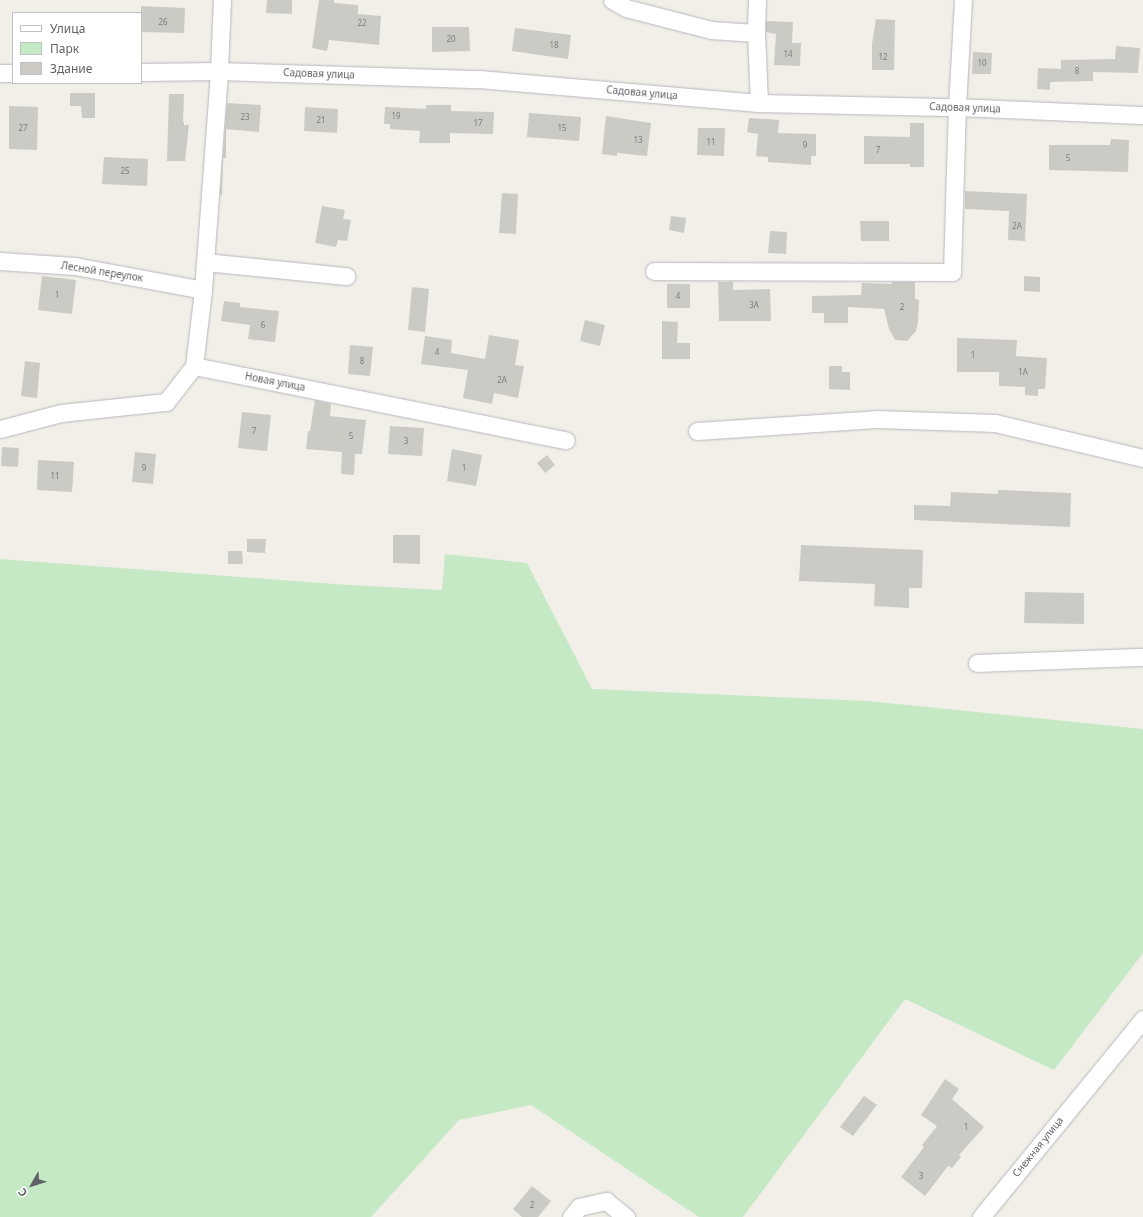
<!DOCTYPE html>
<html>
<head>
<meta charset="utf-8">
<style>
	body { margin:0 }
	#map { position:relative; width:1143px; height:1217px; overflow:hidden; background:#f1efe8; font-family:"Noto Sans",sans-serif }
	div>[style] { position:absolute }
	.green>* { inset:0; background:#c5e8c5 }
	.building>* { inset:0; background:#cccac5 }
	.roads { filter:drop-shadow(0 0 1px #b5b8bc) drop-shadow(0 0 1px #b5b8bc) }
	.minor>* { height:17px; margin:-8.5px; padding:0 8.5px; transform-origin:8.5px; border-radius:8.5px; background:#fff }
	span { translate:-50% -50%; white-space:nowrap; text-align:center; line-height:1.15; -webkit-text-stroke:4px #fff; paint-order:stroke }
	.number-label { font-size:8px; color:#7a7d7f }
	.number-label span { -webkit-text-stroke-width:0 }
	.street-label { font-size:10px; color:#5f6368 }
	.legend { position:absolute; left:12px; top:12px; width:130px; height:72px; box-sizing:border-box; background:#fff; border:1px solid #bfc1c3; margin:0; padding:5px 7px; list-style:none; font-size:12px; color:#5f6368 }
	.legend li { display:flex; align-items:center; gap:8px; height:20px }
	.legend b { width:20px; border:1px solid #bfc1c3 }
	.north { position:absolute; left:12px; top:1165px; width:40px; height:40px; -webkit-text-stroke:3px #fff; paint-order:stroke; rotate:231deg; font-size:11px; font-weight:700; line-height:16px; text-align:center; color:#5f6368 }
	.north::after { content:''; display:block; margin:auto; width:14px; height:18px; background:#5f6368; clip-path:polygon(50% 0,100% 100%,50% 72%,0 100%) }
</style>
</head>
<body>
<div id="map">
	<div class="green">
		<div style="clip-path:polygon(445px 554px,527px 563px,592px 689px,868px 701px,1143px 729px,1143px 953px,1054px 1070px,905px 999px,743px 1217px,699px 1217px,531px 1105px,459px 1120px,371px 1217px,0 1217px,0 559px,348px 585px,442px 590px)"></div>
	</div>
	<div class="building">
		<div style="clip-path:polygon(267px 0,292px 0,292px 14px,266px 13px)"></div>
		<div style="clip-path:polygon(319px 0,334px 0,334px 3px,358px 5px,358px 14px,381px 16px,379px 45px,329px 40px,327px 51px,312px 48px)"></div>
		<div style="clip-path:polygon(141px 6px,185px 8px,184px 33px,141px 32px)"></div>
		<div style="clip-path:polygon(876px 19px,895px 20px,894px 70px,872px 70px,872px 44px)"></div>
		<div style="clip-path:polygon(766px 21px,793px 22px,792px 43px,801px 43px,800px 66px,774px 65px,776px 34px,766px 32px)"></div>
		<div style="clip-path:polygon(432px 27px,469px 27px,470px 51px,432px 52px)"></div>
		<div style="clip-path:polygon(515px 28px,571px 35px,568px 59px,512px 51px)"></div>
		<div style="clip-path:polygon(1116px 46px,1140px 48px,1138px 73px,1093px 72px,1093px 81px,1050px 82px,1050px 90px,1037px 89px,1038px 68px,1061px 69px,1061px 60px,1115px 59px)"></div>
		<div style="clip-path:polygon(973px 52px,992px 53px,991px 74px,972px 74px)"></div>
		<div style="clip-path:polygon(70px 93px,95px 93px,95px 118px,82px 118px,81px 106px,70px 106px)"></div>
		<div style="clip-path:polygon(169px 94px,184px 94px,183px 122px,184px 122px,184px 125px,189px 125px,185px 161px,167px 161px)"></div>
		<div style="clip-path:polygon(227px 103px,261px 105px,259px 132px,226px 129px,226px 158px,223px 158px,222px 195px,220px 195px)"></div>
		<div style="clip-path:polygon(426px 105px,451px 105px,451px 111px,494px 112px,493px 134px,450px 133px,450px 143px,419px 143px,420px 131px,390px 129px,390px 124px,384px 124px,385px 107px,426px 109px)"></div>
		<div style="clip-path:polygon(9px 106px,38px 107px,37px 150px,9px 149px)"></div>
		<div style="clip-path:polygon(305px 107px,338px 109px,337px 133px,304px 131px)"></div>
		<div style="clip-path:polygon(529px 113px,581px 117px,579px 141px,527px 137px)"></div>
		<div style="clip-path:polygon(606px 116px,651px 123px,647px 156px,617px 153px,617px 156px,602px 154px)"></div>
		<div style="clip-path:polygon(749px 118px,779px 120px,778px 133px,816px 134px,816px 156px,811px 156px,811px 165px,768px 162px,768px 157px,756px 156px,758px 134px,747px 132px)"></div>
		<div style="clip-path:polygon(910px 123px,924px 123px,924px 167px,910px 167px,910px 164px,864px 164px,864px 136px,910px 137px)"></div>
		<div style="clip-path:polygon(698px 128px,725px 128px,724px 156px,697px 155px)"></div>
		<div style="clip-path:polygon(1111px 139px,1129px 140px,1128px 172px,1049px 170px,1049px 145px,1110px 145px)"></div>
		<div style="clip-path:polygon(104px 157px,148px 159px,147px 186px,102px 184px)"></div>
		<div style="clip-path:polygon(965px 191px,1027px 194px,1025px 241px,1008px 240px,1009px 211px,965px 209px)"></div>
		<div style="clip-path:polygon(502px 193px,518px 194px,516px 234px,499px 233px)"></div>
		<div style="clip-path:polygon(322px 206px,345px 210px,343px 219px,351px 220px,347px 241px,338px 240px,336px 247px,315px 243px)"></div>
		<div style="clip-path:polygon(671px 216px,686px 218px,684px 233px,669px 230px)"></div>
		<div style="clip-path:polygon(860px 221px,889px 221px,889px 241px,861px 241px)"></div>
		<div style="clip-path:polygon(770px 231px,787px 232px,786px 254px,768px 253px)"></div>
		<div style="clip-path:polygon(42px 276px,76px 280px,72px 314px,38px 310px)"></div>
		<div style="clip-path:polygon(1024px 276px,1040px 277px,1040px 292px,1024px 291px)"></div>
		<div style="clip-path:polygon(718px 282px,733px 282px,733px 290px,770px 289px,771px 321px,719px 321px)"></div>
		<div style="clip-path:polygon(892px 282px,915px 282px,915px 299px,919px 300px,918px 322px,916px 331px,907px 341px,895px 340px,889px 329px,884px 309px,848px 307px,848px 323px,824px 323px,824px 313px,812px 313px,812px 296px,861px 295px,862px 283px,892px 284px)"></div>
		<div style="clip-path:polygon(667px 284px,690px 284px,690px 308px,667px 308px)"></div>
		<div style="clip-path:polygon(412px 287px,429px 289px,425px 332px,408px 330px)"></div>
		<div style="clip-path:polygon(224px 301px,240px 303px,240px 307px,279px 311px,275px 342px,248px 339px,250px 325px,221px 321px)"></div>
		<div style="clip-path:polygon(585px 320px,605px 325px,600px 346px,580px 341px)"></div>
		<div style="clip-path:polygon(662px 321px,678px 322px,677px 343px,690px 343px,690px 359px,662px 359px)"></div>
		<div style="clip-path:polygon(489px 335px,519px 340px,515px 365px,524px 366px,518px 398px,494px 393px,492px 404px,463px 398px,468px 370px,421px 364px,425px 336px,452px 340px,451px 353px,485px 359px)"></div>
		<div style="clip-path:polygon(957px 338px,1017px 340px,1016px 356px,1047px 358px,1045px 389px,1038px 389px,1038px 396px,1025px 395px,1025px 387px,999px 386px,999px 372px,957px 372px)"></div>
		<div style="clip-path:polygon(350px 345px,373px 347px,370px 376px,348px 374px)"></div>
		<div style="clip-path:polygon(25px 361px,40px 363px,37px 398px,21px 396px)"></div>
		<div style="clip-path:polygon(829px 366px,842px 366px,842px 372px,850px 372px,850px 390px,829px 389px)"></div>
		<div style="clip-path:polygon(315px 400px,331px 404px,330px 416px,366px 420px,362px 454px,355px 454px,354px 475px,341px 474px,342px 452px,306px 449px,308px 431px,310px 431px)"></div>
		<div style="clip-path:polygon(242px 412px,271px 415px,267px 451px,238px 448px)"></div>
		<div style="clip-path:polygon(390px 426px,424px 428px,422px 456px,388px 454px)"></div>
		<div style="clip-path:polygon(2px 447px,19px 448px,18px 467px,1px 466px)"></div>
		<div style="clip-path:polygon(452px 449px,482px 455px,476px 486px,447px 481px)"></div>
		<div style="clip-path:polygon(135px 452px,156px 454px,153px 484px,132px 482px)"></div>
		<div style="clip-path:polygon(547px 455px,555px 465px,545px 473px,537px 463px)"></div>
		<div style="clip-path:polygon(38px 460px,74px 462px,72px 492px,37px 490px)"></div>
		<div style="clip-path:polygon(998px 490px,1071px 493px,1070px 527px,914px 520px,914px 505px,950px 506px,951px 492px,998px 494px)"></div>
		<div style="clip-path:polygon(393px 535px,420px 535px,420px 564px,393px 563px)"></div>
		<div style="clip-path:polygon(247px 539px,266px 539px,265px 553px,247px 552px)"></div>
		<div style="clip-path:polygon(801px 545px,923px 550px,922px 588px,909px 588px,909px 608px,874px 606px,875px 584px,799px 581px)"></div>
		<div style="clip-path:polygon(228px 551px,242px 551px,243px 564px,228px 564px)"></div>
		<div style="clip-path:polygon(1025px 592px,1084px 593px,1084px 624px,1024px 623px)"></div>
		<div style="clip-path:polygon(945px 1079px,959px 1089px,952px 1099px,984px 1127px,959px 1155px,961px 1157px,952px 1168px,948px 1166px,925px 1196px,901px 1177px,924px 1147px,922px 1145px,937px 1126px,921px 1115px)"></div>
		<div style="clip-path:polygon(864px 1096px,877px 1105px,853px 1136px,840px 1127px)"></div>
		<div style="clip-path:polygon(532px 1186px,551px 1201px,538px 1217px,522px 1217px,513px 1209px)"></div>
	</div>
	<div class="roads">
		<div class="minor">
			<div style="left:612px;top:0;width:16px;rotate:30deg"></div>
			<div style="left:626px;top:8px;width:88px;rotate:14.5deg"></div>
			<div style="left:711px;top:30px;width:45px;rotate:3.8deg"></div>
			<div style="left:757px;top:0;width:33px;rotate:92deg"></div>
			<div style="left:756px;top:33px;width:70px;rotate:87.5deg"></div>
			<div style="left:141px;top:72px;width:78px;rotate:-0.7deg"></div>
			<div style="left:219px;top:71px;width:260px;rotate:1.8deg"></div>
			<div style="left:479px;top:79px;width:281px;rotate:4.9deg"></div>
			<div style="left:759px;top:103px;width:198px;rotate:1.2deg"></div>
			<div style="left:957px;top:107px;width:186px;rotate:2.5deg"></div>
			<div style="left:0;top:73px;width:13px"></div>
			<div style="left:0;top:261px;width:75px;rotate:3.8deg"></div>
			<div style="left:75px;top:266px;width:130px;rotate:10.6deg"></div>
			<div style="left:205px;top:262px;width:142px;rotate:5.7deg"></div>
			<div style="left:654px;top:271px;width:298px;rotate:0.2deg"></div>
			<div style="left:952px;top:272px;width:165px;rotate:-88.3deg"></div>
			<div style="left:957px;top:107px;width:107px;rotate:-86.8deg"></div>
			<div style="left:194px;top:366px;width:77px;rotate:-83.2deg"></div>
			<div style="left:203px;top:290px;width:220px;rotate:-85.8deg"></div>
			<div style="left:219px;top:71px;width:71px;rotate:-87.6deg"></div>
			<div style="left:0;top:429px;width:63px;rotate:-14.7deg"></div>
			<div style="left:61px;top:413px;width:106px;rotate:-6deg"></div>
			<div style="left:166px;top:402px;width:46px;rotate:-52.1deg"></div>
			<div style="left:194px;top:366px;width:379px;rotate:11.3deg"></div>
			<div style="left:697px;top:431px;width:179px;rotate:-3.8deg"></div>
			<div style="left:876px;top:419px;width:119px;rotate:1.9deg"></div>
			<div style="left:995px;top:423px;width:152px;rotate:13.3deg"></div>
			<div style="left:977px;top:663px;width:166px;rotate:-2.1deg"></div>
			<div style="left:571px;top:1217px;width:13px;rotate:-51deg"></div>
			<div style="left:579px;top:1207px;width:28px;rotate:-13deg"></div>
			<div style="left:606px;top:1201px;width:26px;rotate:39deg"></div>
			<div style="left:981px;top:1217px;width:256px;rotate:-50.7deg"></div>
		</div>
	</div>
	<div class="number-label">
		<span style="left:163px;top:22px">26</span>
		<span style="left:362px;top:23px">22</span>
		<span style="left:451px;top:39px">20</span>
		<span style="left:554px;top:45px">18</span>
		<span style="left:788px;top:54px">14</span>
		<span style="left:883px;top:57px">12</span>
		<span style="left:982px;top:63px">10</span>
		<span style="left:1077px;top:71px">8</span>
		<span style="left:396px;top:116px">19</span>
		<span style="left:245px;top:117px">23</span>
		<span style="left:321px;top:120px">21</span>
		<span style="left:478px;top:123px">17</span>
		<span style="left:23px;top:128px">27</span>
		<span style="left:562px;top:128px">15</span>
		<span style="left:638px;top:140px">13</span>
		<span style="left:711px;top:142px">11</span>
		<span style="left:805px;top:145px">9</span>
		<span style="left:878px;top:150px">7</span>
		<span style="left:1068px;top:158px">5</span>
		<span style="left:125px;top:171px">25</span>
		<span style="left:1017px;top:226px">2А</span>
		<span style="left:57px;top:295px">1</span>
		<span style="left:678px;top:296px">4</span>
		<span style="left:754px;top:305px">3А</span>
		<span style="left:902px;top:307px">2</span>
		<span style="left:263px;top:325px">6</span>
		<span style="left:437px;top:352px">4</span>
		<span style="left:973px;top:355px">1</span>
		<span style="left:362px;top:361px">8</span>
		<span style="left:1023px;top:372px">1А</span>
		<span style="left:502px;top:380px">2А</span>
		<span style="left:254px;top:431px">7</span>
		<span style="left:351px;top:436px">5</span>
		<span style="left:406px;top:441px">3</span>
		<span style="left:144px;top:468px">9</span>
		<span style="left:464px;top:468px">1</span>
		<span style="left:55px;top:476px">11</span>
		<span style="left:966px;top:1127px">1</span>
		<span style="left:921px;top:1176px">3</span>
		<span style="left:532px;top:1205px">2</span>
	</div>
	<div class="street-label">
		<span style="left:319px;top:74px;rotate:2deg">Садовая улица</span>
		<span style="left:642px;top:93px;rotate:5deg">Садовая улица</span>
		<span style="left:965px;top:108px;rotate:2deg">Садовая улица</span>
		<span style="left:102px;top:272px;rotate:9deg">Лесной переулок</span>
		<span style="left:275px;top:382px;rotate:11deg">Новая улица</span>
		<span style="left:1038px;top:1147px;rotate:-51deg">Снежная улица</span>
	</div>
	<ul class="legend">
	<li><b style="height:5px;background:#fff"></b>Улица</li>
	<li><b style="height:11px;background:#c5e8c5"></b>Парк</li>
	<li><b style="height:11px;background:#cccac5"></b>Здание</li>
	</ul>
	<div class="north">С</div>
</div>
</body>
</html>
